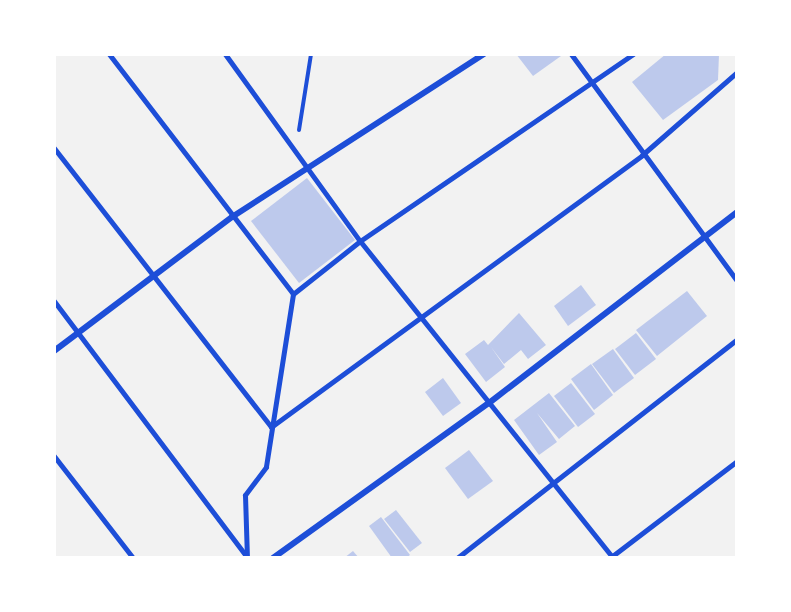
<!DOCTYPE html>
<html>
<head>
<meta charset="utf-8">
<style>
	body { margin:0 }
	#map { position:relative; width:791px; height:612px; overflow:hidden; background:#f2f2f2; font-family:Cabin,sans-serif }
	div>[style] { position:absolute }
	.building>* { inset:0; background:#bdc9ec }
	.path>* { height:4px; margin:-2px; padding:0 2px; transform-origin:2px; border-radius:2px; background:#1d4ed8 }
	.pedestrian>* { height:5px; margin:-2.5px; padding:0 2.5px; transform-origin:2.5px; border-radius:2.5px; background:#1d4ed8 }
	.minor>* { height:6px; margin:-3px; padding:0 3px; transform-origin:3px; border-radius:3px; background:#1d4ed8 }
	span { translate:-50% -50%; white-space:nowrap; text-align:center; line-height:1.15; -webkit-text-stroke:4.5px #fff; paint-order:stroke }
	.frame { position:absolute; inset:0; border:56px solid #fff; pointer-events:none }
</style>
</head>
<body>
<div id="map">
	<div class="building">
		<div style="clip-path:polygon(516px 54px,559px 54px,561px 56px,533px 76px)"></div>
		<div style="clip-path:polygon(666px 54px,719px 54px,718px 80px,663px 120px,632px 82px)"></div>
		<div style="clip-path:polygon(307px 178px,355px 240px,299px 283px,251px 221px)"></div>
		<div style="clip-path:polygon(581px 285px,596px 305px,568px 326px,554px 306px)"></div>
		<div style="clip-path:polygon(687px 291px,707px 316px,657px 356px,636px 330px)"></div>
		<div style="clip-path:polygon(519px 313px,546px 345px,528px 359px,521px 350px,504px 364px,491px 347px,505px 367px,486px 382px,465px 354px,484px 340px,488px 345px)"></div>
		<div style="clip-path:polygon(636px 333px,656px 359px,635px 375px,615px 349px)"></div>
		<div style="clip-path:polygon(613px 349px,634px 378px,614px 393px,592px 364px)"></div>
		<div style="clip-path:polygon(591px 364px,613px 395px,594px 410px,571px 379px)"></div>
		<div style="clip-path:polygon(443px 378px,461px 403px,443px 416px,425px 392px)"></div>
		<div style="clip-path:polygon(571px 383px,595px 414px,578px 427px,554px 396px)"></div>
		<div style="clip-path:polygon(549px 393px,575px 426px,559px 439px,537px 413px,557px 442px,539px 455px,514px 420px)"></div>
		<div style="clip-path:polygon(469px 450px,493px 481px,468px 499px,445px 468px)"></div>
		<div style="clip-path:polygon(396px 510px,422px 543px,410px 552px,384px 519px)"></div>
		<div style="clip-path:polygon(381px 517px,410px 555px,406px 558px,392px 558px,369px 526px)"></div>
		<div style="clip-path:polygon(353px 551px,359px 558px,344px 558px)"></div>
	</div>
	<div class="path">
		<div style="left:299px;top:130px;width:77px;rotate:-81deg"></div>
	</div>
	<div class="pedestrian">
		<div style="left:109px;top:54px;width:302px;rotate:52.5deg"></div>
		<div style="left:293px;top:294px;width:175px;rotate:98.9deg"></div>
		<div style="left:266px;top:467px;width:35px;rotate:127deg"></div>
		<div style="left:245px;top:495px;width:62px;rotate:88.2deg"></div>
		<div style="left:225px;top:54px;width:231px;rotate:54.2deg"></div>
		<div style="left:360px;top:241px;width:406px;rotate:51.4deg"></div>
		<div style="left:571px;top:54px;width:281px;rotate:53.8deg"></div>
		<div style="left:54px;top:148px;width:353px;rotate:52.1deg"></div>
		<div style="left:271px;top:427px;width:460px;rotate:-36.2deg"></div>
		<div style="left:642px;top:155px;width:126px;rotate:-41.1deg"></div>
		<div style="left:293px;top:294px;width:85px;rotate:-38.3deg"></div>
		<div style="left:360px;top:241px;width:331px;rotate:-34.4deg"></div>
		<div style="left:54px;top:301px;width:319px;rotate:53deg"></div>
		<div style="left:54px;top:456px;width:129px;rotate:52.2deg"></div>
		<div style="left:611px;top:557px;width:158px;rotate:-37.3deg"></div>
		<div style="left:457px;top:558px;width:355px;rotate:-38deg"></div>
	</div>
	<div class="minor">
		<div style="left:54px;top:351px;width:223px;rotate:-37deg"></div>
		<div style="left:232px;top:217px;width:300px;rotate:-32.9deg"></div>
		<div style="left:273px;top:558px;width:266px;rotate:-35.7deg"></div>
		<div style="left:489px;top:403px;width:313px;rotate:-37.6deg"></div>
	</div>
	<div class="frame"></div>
</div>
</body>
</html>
